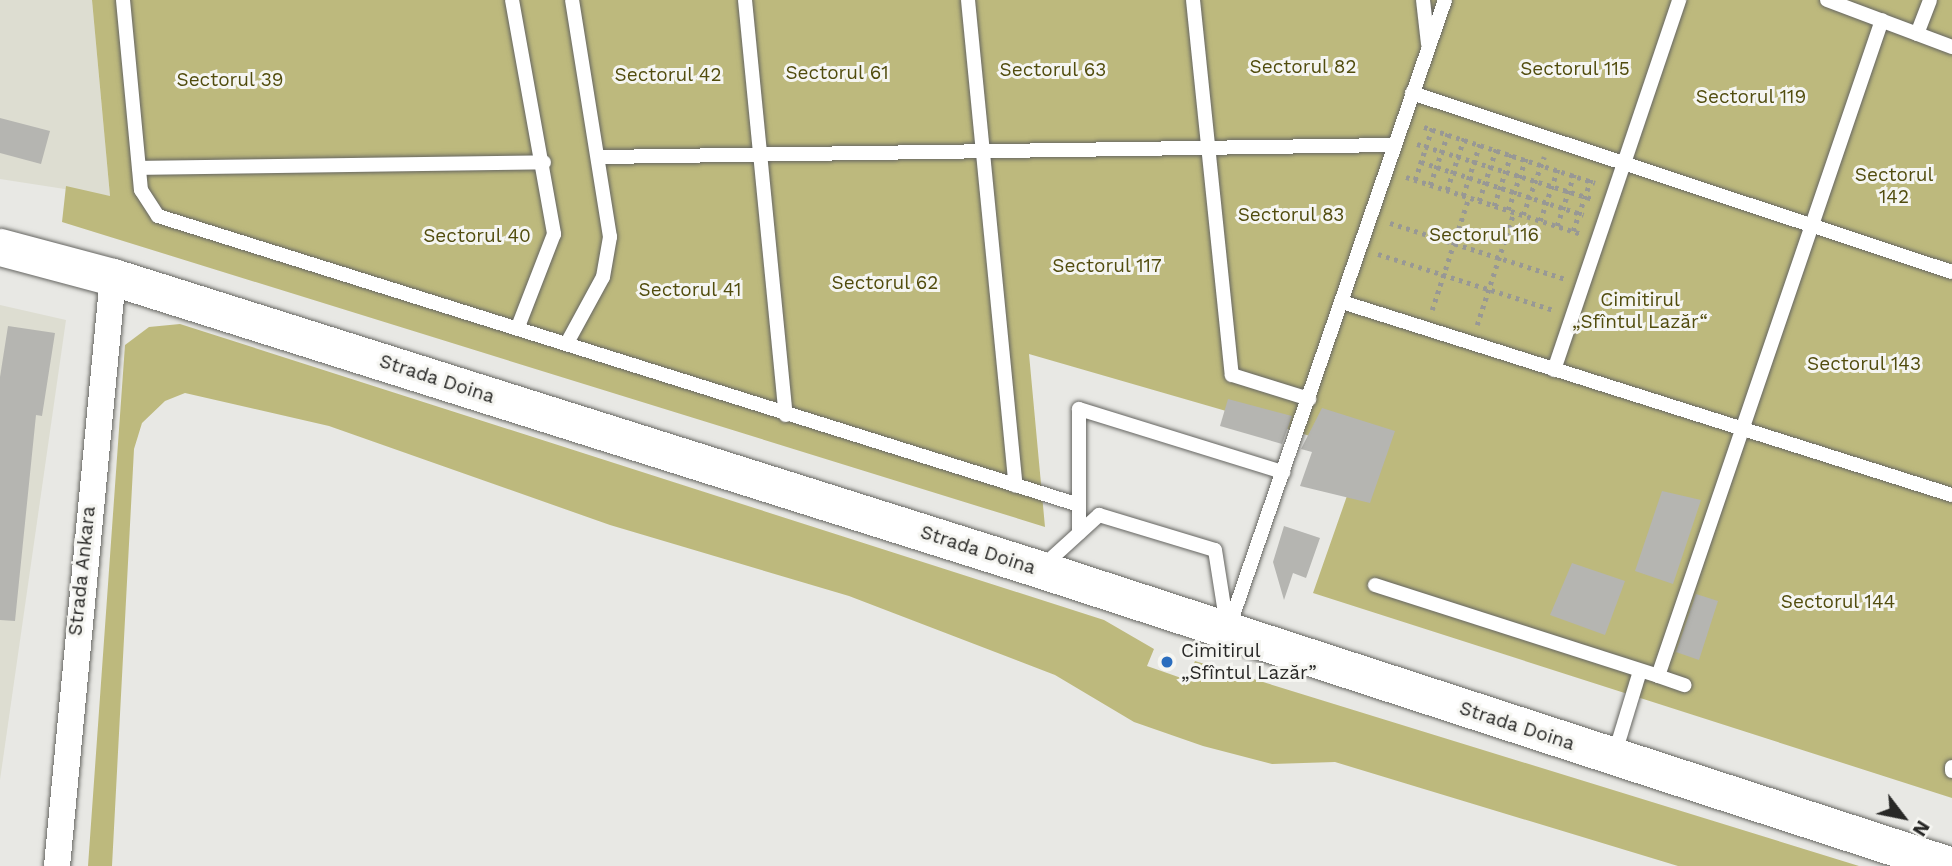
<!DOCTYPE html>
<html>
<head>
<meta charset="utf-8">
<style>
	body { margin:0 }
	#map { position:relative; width:1952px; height:866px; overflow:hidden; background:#e8e8e4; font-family:"Work Sans",sans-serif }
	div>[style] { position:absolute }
	.built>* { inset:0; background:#ddddd1 }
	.green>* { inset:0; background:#bdb97d }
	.building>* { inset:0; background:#b5b5b1 }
	.path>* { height:4.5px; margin-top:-2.25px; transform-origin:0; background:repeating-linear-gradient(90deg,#989895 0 3.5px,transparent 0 8.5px) }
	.roads { filter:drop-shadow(0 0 2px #656561) drop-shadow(0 0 2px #656561) }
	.lane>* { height:14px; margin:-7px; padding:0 7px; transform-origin:7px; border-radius:7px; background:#fff }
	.street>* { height:26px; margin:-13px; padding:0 13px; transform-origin:13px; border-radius:13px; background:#fff }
	.secondary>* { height:37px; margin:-18.5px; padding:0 18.5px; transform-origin:18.5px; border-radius:18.5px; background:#fff }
	.dots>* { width:19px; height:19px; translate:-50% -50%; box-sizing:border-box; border:4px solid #f5f5f1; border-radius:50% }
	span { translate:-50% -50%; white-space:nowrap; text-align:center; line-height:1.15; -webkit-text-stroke:6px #f5f5f1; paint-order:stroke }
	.park-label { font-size:19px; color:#514c0d }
	.street-label { font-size:19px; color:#282826 }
	.poi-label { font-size:19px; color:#282826 }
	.left { translate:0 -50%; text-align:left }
	.north { position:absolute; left:1868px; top:782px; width:70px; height:70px; -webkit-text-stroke:5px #f5f5f1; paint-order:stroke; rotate:122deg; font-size:19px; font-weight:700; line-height:28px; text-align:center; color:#282826 }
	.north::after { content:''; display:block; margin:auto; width:24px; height:32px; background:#282826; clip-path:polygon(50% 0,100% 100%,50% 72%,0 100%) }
</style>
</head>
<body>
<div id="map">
	<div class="built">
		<div style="clip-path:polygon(0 0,92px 0,110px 196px,0 179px)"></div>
		<div style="clip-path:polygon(0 305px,66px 320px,0 780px)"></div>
	</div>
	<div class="green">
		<div style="clip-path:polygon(92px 0,1952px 0,1952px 798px,1313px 593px,1362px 453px,1285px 428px,1029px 354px,1045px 527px,62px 222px,66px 186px,110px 196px)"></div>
		<div style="clip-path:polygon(180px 324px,1104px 620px,1154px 649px,1147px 666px,1187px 680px,1195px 661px,1859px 866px,1678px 866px,1335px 762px,1272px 764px,1203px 746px,1134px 722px,1055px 675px,849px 596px,610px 525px,329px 426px,185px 393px,165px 401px,142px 423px,134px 449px,112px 866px,88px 866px,125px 345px,149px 327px)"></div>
	</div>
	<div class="building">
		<div style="clip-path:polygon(0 118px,50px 131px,41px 164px,0 153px)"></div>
		<div style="clip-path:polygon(8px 326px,55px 333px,42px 416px,36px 415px,15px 621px,0 620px,0 377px)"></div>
		<div style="clip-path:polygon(1228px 399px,1292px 416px,1282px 444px,1220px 426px)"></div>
		<div style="clip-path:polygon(1322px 408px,1395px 431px,1370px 503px,1300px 486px,1312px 452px,1301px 449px)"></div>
		<div style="clip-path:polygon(1662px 491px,1701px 500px,1673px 584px,1635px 571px)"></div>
		<div style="clip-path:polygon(1284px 526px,1320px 538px,1306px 578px,1293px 573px,1284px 600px,1273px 562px)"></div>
		<div style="clip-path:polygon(1572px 563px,1625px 581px,1605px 635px,1550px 615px)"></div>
		<div style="clip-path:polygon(1696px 594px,1718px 601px,1699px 660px,1676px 652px)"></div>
	</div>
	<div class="path">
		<div style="left:1424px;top:127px;width:180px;rotate:18.1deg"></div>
		<div style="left:1417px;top:144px;width:183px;rotate:17.4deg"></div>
		<div style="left:1421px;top:162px;width:171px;rotate:18deg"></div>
		<div style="left:1406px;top:177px;width:184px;rotate:18deg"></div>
		<div style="left:1415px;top:180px;width:55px;rotate:-71.9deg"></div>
		<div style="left:1430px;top:185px;width:55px;rotate:-70.9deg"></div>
		<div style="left:1447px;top:190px;width:55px;rotate:-71.9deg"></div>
		<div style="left:1463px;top:196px;width:56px;rotate:-72.2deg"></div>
		<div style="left:1479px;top:201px;width:55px;rotate:-71.9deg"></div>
		<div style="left:1494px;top:206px;width:55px;rotate:-71.9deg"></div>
		<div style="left:1508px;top:210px;width:55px;rotate:-70.9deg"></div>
		<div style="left:1523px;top:215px;width:62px;rotate:-70.1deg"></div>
		<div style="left:1540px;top:221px;width:56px;rotate:-71.2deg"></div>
		<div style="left:1390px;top:223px;width:184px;rotate:17.7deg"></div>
		<div style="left:1557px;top:226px;width:55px;rotate:-71.9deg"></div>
		<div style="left:1573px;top:231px;width:55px;rotate:-70.9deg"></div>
		<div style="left:1378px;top:254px;width:184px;rotate:17.7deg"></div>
		<div style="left:1432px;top:310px;width:119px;rotate:-71.9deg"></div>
		<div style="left:1477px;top:325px;width:119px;rotate:-71.9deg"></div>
	</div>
	<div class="roads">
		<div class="lane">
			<div style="left:123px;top:0;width:191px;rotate:84.6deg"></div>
			<div style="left:141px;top:190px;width:31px;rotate:57deg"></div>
			<div style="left:158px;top:216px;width:965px;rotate:17.42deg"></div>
			<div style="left:512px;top:0;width:238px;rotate:79.8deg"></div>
			<div style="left:554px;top:234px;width:100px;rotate:111.2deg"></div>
			<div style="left:745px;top:0;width:417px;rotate:84.4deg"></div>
			<div style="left:968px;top:0;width:488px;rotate:84.4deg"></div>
			<div style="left:1193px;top:0;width:377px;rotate:84.1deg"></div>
			<div style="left:1232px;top:375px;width:81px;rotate:17.3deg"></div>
			<div style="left:1423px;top:0;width:44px;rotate:83.5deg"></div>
			<div style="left:1827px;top:0;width:134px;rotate:20.6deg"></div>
			<div style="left:1917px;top:34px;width:36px;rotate:-69deg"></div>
			<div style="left:1412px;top:93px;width:569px;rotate:18.34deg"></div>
			<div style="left:602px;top:157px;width:793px;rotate:-0.87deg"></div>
			<div style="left:139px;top:168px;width:405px;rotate:-0.8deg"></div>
			<div style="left:1342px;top:302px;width:640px;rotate:17.56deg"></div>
			<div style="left:567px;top:343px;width:75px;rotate:-61.4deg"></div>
			<div style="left:603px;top:277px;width:41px;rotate:-80.1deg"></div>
			<div style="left:610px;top:237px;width:240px;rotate:-99.1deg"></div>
			<div style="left:1554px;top:370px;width:391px;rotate:-71.3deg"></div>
			<div style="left:1079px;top:533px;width:124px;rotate:-90deg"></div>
			<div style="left:1079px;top:409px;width:214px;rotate:17.2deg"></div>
			<div style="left:1043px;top:566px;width:76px;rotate:-42.3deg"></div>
			<div style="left:1099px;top:515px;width:121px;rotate:16.8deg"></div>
			<div style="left:1215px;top:550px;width:77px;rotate:81deg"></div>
			<div style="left:1375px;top:585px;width:297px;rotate:17.8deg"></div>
			<div style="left:1658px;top:676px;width:693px;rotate:-71.15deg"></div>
			<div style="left:1228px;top:630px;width:666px;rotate:-70.99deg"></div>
			<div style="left:1658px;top:676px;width:28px;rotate:19deg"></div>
			<div style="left:1614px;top:756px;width:89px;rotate:-73deg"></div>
			<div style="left:1952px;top:767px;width:4px;rotate:90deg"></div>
		</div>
		<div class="street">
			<div style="left:57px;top:866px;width:592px;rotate:-84.57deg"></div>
		</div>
		<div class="secondary">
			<div style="left:0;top:247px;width:117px;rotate:14.9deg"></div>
			<div style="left:113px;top:277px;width:971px;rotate:17.5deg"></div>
			<div style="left:1039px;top:569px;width:960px;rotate:18.02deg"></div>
		</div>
	</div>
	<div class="dots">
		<div style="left:1167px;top:662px;background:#2a6dbe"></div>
	</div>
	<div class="park-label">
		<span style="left:1303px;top:67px">Sectorul 82</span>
		<span style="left:1575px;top:69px">Sectorul 115</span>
		<span style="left:1053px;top:70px">Sectorul 63</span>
		<span style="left:837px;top:73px">Sectorul 61</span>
		<span style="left:668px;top:75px">Sectorul 42</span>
		<span style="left:230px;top:80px">Sectorul 39</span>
		<span style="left:1751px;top:97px">Sectorul 119</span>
		<span style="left:1894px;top:186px">Sectorul<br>142</span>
		<span style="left:1291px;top:215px">Sectorul 83</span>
		<span style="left:1484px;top:235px">Sectorul 116</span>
		<span style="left:477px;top:236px">Sectorul 40</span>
		<span style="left:1107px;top:266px">Sectorul 117</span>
		<span style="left:885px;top:283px">Sectorul 62</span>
		<span style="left:690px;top:290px">Sectorul 41</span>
		<span style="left:1640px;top:311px">Cimitirul<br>„Sfîntul Lazăr“</span>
		<span style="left:1864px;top:364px">Sectorul 143</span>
		<span style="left:1838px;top:602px">Sectorul 144</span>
	</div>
	<div class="street-label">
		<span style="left:437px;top:379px;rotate:18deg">Strada Doina</span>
		<span style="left:978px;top:550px;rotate:18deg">Strada Doina</span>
		<span style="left:82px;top:571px;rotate:-84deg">Strada Ankara</span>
		<span style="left:1517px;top:726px;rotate:18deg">Strada Doina</span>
	</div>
	<div class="poi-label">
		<span class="left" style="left:1181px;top:662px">Cimitirul<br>„Sfîntul Lazăr”</span>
	</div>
	<div class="north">N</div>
</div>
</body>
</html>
